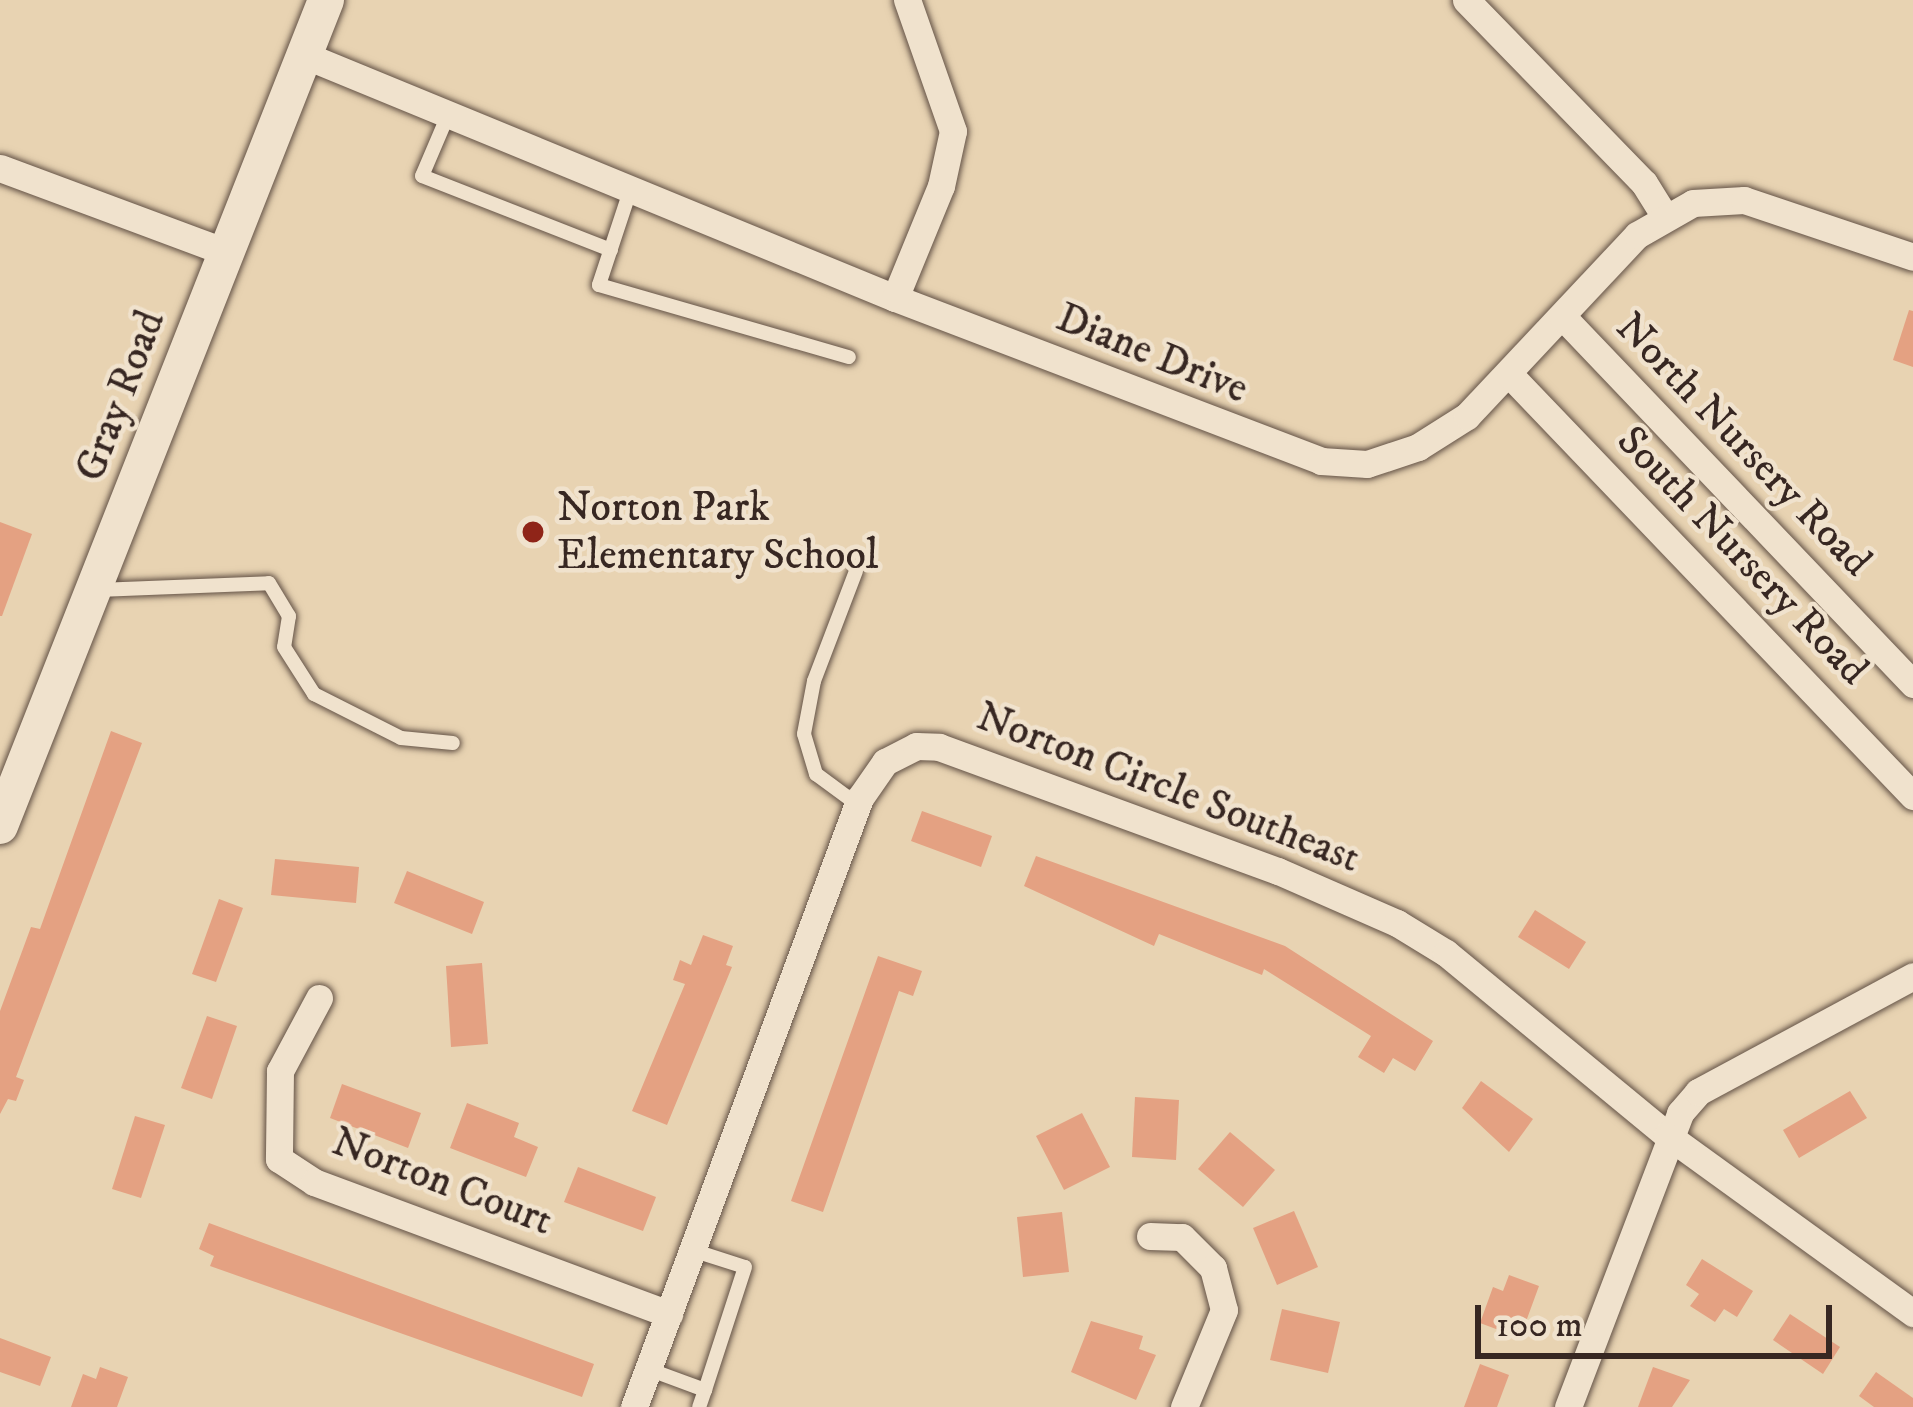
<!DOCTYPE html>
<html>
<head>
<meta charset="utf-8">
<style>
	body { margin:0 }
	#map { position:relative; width:1913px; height:1407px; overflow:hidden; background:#e8d3b2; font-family:"IM FELL DW Pica",serif }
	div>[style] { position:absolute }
	.building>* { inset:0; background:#e4a182 }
	.roads { filter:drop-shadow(0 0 3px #635246) drop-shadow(0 0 3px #635246) }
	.lane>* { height:14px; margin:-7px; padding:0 7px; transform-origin:7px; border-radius:7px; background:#f0e2cd }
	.street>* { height:27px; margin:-13.5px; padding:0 13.5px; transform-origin:13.5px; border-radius:13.5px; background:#f0e2cd }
	.secondary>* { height:36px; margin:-18px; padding:0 18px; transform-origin:18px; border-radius:18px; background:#f0e2cd }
	.dots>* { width:33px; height:33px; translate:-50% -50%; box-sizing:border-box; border:6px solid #f0e2cd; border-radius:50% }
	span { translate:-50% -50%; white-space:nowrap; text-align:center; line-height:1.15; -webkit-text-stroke:9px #f0e2cd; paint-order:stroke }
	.street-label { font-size:42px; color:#372722 }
	.poi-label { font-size:42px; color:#372722 }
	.left { translate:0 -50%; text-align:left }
	.scale { position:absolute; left:1475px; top:1305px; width:357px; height:54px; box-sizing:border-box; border:6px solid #372722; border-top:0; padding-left:15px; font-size:36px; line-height:42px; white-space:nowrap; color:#372722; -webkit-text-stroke:9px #f0e2cd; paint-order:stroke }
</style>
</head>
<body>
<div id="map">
	<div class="building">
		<div style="clip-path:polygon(1909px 310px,1913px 311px,1913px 367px,1893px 360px)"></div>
		<div style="clip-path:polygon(0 522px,32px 534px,2px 616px,0 616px)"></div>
		<div style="clip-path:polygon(111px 731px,142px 743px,16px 1077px,24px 1080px,16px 1101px,8px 1099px,0 1114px,0 1011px,31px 927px,40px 929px)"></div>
		<div style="clip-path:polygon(922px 811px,992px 836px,981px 867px,911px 841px)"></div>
		<div style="clip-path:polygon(1036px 856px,1285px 946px,1433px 1041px,1415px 1071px,1393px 1058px,1384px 1073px,1358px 1057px,1371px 1036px,1264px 969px,1262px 975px,1159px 934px,1154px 946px,1024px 886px)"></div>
		<div style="clip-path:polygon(275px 859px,359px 867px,356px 903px,271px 895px)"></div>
		<div style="clip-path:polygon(407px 871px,484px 902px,472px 934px,394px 903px)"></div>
		<div style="clip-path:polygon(219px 899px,243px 908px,216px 982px,192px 974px)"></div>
		<div style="clip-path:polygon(1535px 910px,1586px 942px,1569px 969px,1518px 937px)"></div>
		<div style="clip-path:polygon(703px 935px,733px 946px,726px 965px,732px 967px,667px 1125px,632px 1111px,685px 984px,673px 980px,680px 960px,691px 965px)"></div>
		<div style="clip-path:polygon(878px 956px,922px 971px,913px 996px,899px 991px,823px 1212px,791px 1201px)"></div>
		<div style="clip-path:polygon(482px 963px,488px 1044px,451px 1047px,446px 966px)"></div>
		<div style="clip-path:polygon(207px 1016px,237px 1026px,212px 1099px,181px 1088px)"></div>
		<div style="clip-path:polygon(1481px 1081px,1533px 1119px,1509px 1152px,1462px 1108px)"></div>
		<div style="clip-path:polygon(342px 1084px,421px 1113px,408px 1148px,330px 1118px)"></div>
		<div style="clip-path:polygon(1850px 1091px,1867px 1118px,1799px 1158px,1783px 1130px)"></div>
		<div style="clip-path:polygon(1135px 1097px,1179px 1100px,1176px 1160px,1132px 1157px)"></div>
		<div style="clip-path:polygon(467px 1103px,519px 1123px,514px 1137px,538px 1147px,526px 1177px,450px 1148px)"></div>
		<div style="clip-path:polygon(1082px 1113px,1110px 1167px,1064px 1190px,1036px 1136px)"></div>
		<div style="clip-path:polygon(135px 1116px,165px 1125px,141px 1198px,112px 1189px)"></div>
		<div style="clip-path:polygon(1230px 1132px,1275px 1170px,1243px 1207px,1198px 1169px)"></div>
		<div style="clip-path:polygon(578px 1167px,656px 1197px,643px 1231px,564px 1202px)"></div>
		<div style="clip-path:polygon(1294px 1211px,1318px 1267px,1277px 1285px,1253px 1228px)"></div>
		<div style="clip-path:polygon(1062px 1212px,1069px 1272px,1023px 1277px,1017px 1217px)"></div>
		<div style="clip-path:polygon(209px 1223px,594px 1364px,582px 1397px,210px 1266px,214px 1256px,199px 1249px)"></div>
		<div style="clip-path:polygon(1702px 1259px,1753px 1291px,1737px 1317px,1724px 1309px,1715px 1322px,1690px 1306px,1699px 1294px,1686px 1285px)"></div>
		<div style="clip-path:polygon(1509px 1275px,1539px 1286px,1520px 1338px,1480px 1323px,1493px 1287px,1503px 1291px)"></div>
		<div style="clip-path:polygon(1282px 1309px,1340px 1322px,1328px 1373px,1270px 1360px)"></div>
		<div style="clip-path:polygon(1790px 1314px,1840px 1347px,1823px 1374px,1773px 1340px)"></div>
		<div style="clip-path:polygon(1091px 1321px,1143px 1336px,1139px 1349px,1156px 1355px,1136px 1400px,1071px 1372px)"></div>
		<div style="clip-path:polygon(0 1338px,51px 1357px,40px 1386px,0 1372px)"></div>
		<div style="clip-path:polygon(1480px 1364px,1509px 1375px,1497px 1407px,1464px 1407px)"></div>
		<div style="clip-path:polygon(100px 1367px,128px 1377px,117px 1407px,71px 1407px,83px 1374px,96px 1379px)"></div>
		<div style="clip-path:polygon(1653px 1367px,1690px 1380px,1672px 1407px,1638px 1407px)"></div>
		<div style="clip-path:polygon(1876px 1372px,1913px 1398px,1913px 1407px,1874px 1407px,1859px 1396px)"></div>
	</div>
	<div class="roads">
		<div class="lane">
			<div style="left:448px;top:115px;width:66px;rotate:113.1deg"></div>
			<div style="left:422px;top:176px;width:203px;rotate:21.4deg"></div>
			<div style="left:630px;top:191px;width:99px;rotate:108.3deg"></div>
			<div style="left:599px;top:285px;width:260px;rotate:16.1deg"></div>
			<div style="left:856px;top:571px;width:118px;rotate:110.9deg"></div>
			<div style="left:814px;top:681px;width:54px;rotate:100.7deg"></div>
			<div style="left:804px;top:734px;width:42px;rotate:73.3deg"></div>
			<div style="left:816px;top:774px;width:52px;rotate:36.4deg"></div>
			<div style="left:98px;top:590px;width:171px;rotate:-2.3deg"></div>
			<div style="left:269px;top:583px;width:39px;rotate:59deg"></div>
			<div style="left:289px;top:616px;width:31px;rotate:99deg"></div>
			<div style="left:284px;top:647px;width:56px;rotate:57.4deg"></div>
			<div style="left:314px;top:694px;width:97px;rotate:26.8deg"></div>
			<div style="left:401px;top:738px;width:52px;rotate:5.5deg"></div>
			<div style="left:695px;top:1251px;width:52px;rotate:17.7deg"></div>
			<div style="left:745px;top:1267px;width:129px;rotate:108deg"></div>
			<div style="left:648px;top:1369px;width:61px;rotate:20.2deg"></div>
			<div style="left:705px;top:1390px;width:18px;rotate:109deg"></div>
		</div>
		<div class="street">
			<div style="left:1466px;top:0;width:255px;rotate:45.8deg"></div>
			<div style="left:1644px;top:183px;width:36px;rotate:58deg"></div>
			<div style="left:304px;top:55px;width:639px;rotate:22.35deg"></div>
			<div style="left:895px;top:298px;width:456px;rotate:20.9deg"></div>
			<div style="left:1321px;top:461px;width:46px;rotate:3.7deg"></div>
			<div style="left:1367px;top:464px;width:54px;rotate:-18.4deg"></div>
			<div style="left:1418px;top:447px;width:58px;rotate:-32.3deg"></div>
			<div style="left:1467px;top:416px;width:248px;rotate:-46.8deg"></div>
			<div style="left:1637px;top:235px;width:64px;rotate:-29.7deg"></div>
			<div style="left:1693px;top:203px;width:51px;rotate:-3.4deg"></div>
			<div style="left:1744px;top:200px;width:178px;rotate:18.6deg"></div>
			<div style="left:0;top:168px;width:241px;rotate:20.4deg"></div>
			<div style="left:895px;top:298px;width:121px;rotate:-67.7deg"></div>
			<div style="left:941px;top:186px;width:56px;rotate:-77.7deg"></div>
			<div style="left:953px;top:131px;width:139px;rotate:-109.3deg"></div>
			<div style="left:1562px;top:316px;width:509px;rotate:46.35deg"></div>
			<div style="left:1510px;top:375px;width:583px;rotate:46.25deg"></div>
			<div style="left:319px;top:998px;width:83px;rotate:118.1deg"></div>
			<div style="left:280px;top:1071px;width:88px;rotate:90.7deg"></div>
			<div style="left:279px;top:1159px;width:42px;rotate:33.3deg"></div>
			<div style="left:314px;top:1182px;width:379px;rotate:20.4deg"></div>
			<div style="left:1150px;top:1236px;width:32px;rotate:2deg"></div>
			<div style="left:1182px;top:1237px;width:44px;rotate:45deg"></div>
			<div style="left:1213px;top:1268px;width:43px;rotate:75.3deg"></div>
			<div style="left:1224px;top:1310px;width:105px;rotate:112.4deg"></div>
			<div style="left:634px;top:1407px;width:650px;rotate:-69.64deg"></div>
			<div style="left:860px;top:798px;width:44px;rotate:-55.2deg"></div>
			<div style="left:885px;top:762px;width:35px;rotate:-27deg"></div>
			<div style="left:916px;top:746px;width:23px;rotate:2deg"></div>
			<div style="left:939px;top:747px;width:361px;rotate:20.1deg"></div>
			<div style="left:1278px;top:871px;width:130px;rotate:23.6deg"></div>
			<div style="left:1397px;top:923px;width:57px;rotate:31.5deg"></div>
			<div style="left:1446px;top:953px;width:286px;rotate:39.5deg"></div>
			<div style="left:1667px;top:1135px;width:304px;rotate:35.9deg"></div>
			<div style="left:1568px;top:1407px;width:315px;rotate:-69.1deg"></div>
			<div style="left:1680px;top:1113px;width:28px;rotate:-49deg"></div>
			<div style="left:1698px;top:1092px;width:244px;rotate:-28.3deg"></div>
		</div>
		<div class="secondary">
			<div style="left:0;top:826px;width:888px;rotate:-68.46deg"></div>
		</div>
	</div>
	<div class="dots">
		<div style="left:533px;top:532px;background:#8f2418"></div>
	</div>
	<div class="street-label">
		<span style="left:1152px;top:354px;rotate:22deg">Diane Drive</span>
		<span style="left:121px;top:396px;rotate:-69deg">Gray Road</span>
		<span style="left:1743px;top:445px;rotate:46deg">North Nursery Road</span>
		<span style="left:1742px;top:556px;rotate:46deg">South Nursery Road</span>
		<span style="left:1168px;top:788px;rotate:21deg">Norton Circle Southeast</span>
		<span style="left:442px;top:1182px;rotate:21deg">Norton Court</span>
	</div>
	<div class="poi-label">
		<span class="left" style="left:557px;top:532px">Norton Park<br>Elementary School</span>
	</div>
	<div class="scale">100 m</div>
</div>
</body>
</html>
